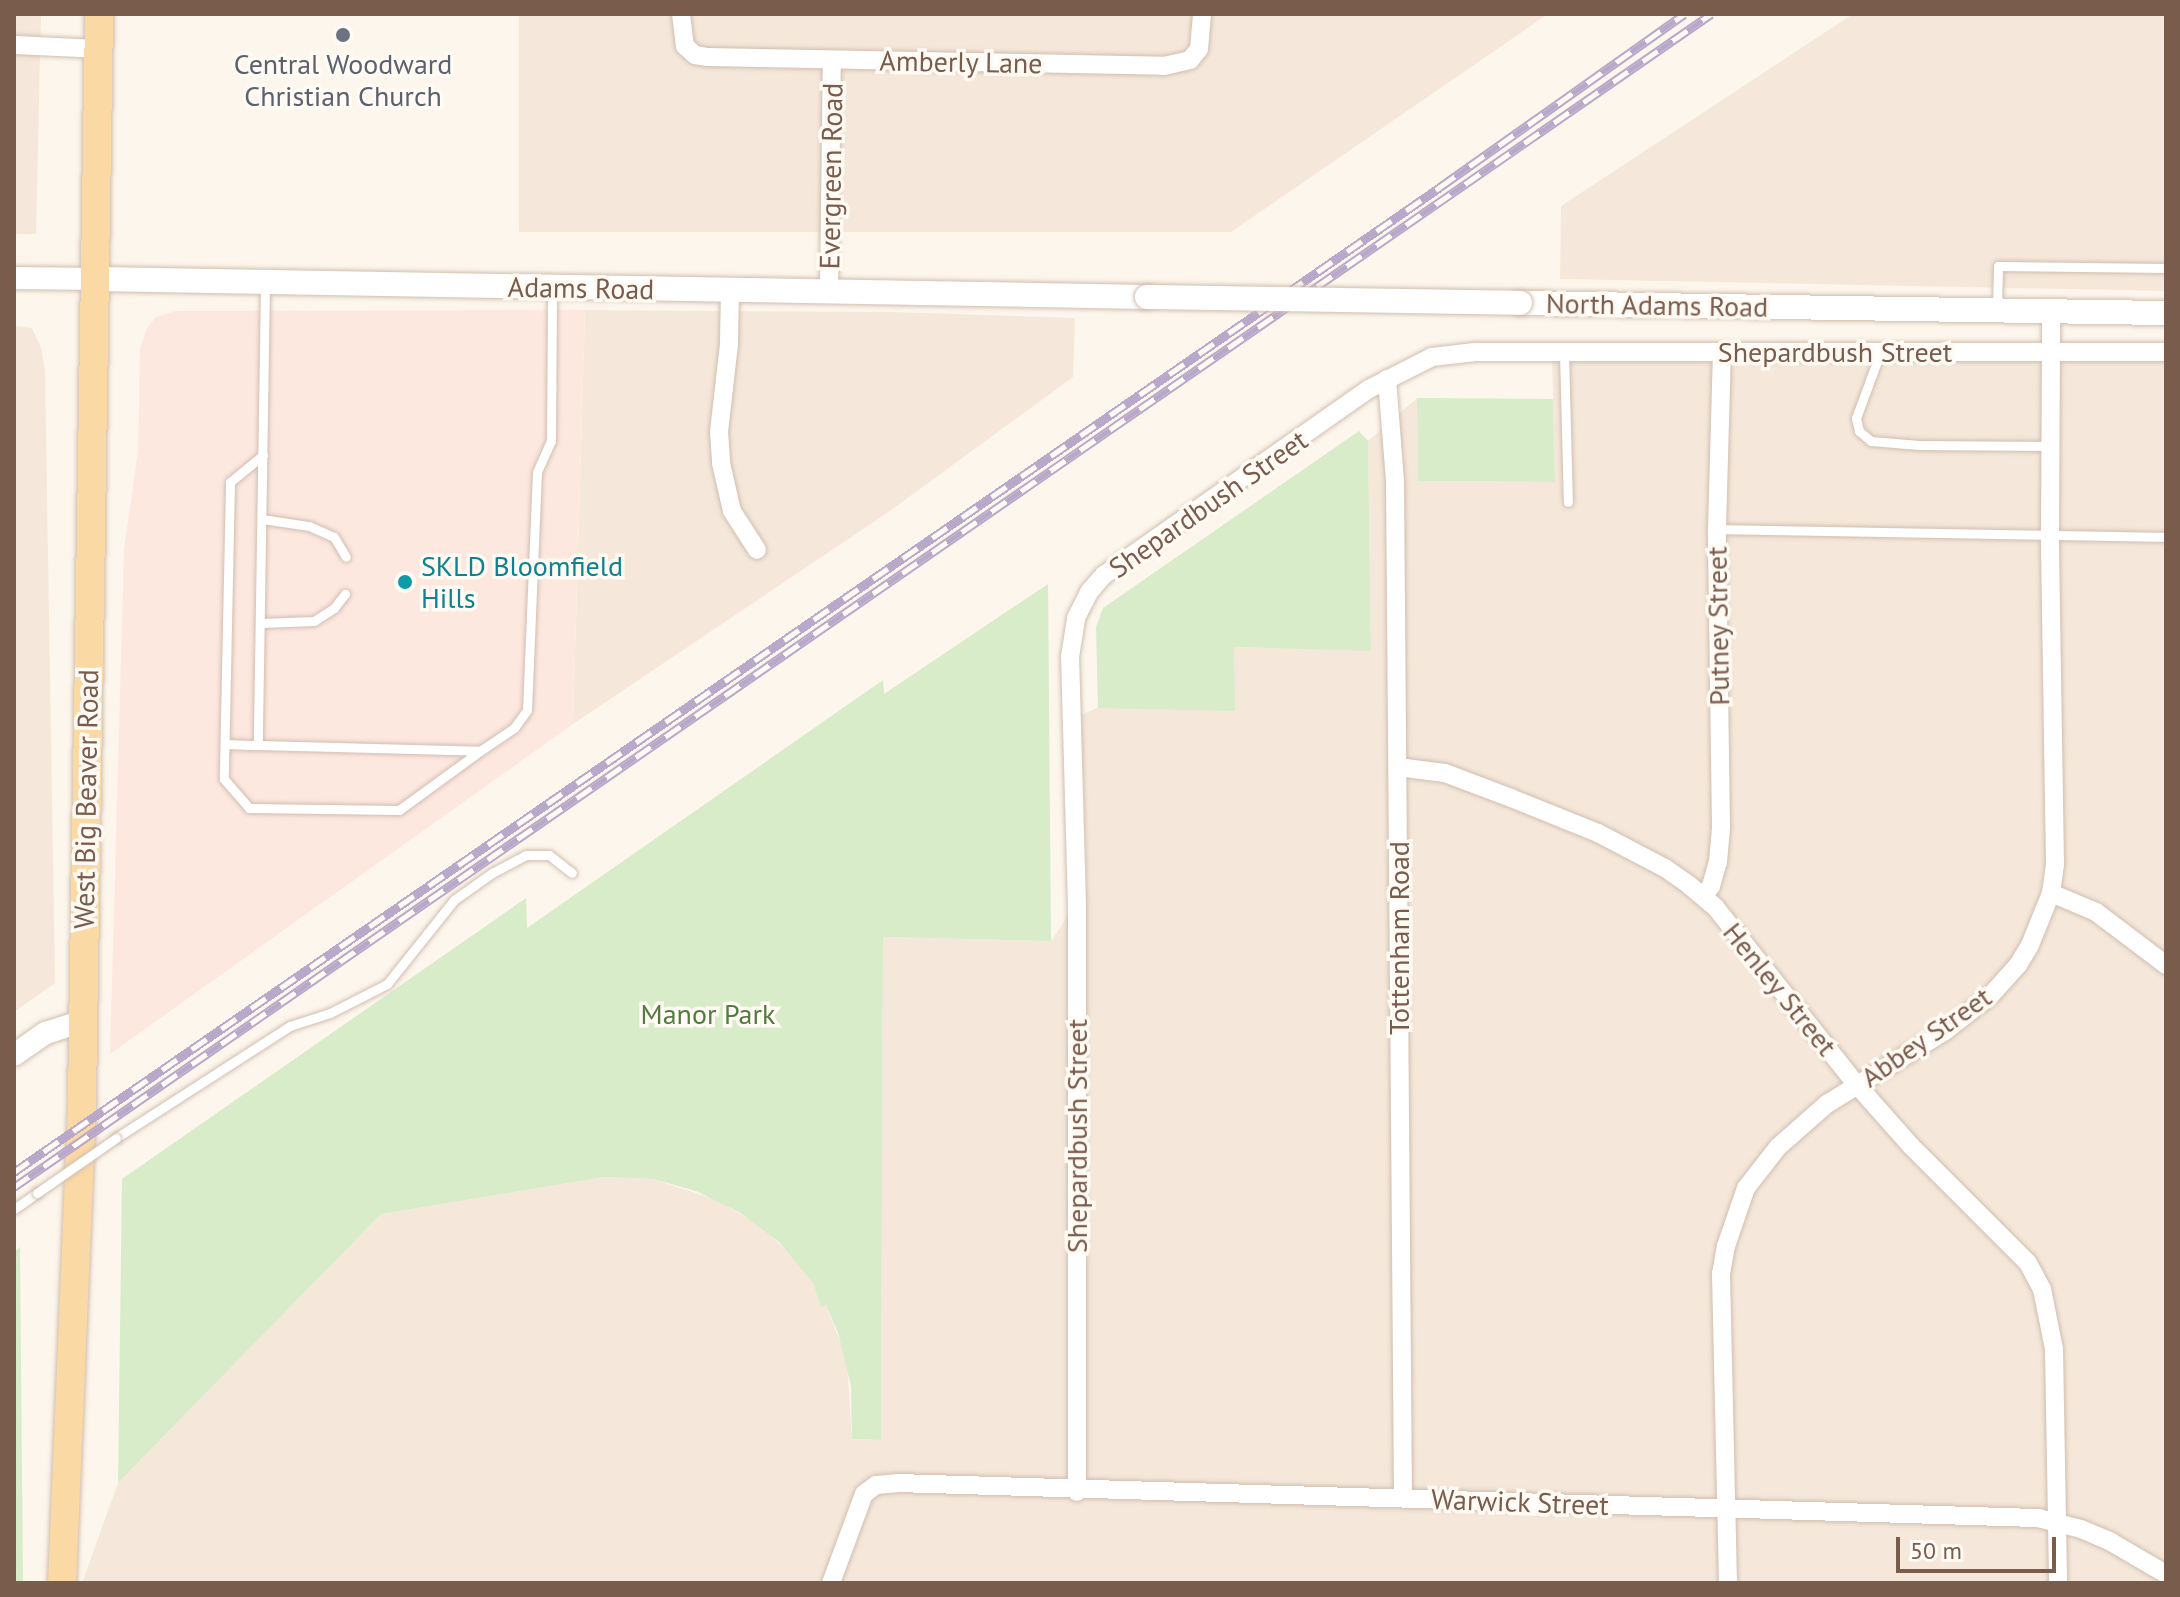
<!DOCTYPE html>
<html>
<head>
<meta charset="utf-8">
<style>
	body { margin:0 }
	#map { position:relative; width:2180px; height:1597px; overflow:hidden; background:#fdf6ec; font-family:"PT Sans",sans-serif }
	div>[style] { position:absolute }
	.residential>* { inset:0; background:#f5e8da }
	.commercial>* { inset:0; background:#fde8e0 }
	.green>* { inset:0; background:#d8ecc9 }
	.roads { filter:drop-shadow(0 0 2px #d1beb0) drop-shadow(0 0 2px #d1beb0) }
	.service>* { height:9px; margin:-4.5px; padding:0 4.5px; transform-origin:4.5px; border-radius:4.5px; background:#fff }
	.minor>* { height:18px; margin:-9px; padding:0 9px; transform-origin:9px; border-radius:9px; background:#fff }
	.tertiary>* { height:22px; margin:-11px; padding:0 11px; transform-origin:11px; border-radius:11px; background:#fff }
	.secondary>* { height:24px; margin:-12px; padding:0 12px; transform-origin:12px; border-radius:12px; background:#fff }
	.primary>* { height:28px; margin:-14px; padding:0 14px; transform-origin:14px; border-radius:14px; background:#fbd9a5 }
	.rail>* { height:9px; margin-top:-4.5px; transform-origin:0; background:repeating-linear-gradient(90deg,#fffaf3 0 18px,#b9a8c9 0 36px); box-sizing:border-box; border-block:2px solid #b9a8c9 }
	.bridges { filter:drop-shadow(0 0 2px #d1beb0) drop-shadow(0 0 2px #d1beb0) }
	.service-bridge>* { height:9px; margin:-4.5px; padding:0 4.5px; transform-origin:4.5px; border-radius:4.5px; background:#fff }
	.secondary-bridge>* { height:24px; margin:-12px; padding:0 12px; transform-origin:12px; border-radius:12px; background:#fff }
	.dots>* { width:22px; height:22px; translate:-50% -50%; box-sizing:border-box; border:4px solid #fffaf3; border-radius:50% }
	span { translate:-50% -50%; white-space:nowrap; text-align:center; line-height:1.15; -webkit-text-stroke:7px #fffaf3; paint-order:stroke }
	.street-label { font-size:28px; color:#7a5c4d }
	.worship-label { font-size:28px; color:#5b616d }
	.culture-label { font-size:28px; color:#0d838f }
	.left { translate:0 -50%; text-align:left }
	.park-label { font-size:28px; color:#537a41 }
	.frame { position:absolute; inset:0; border:16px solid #7a5c4d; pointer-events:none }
	.scale { position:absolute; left:1896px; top:1537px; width:160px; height:36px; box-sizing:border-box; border:4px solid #7a5c4d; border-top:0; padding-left:10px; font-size:24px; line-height:28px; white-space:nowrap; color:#7a5c4d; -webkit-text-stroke:6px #fffaf3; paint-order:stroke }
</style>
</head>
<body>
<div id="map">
	<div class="residential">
		<div style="clip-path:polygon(14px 14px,41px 14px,36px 234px,14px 234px)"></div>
		<div style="clip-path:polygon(519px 14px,1548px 14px,1231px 232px,519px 232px)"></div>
		<div style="clip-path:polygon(1853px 14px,2166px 14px,2166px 291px,1560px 279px,1561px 206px)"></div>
		<div style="clip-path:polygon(585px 310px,893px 312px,1075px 318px,1073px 377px,887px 513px,573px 724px)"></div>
		<div style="clip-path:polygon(14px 326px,32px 328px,41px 348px,45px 370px,55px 983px,14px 1012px)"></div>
		<div style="clip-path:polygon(2166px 357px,2166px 1583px,82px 1583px,118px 1483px,381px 1214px,605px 1177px,653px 1179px,717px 1200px,762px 1227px,798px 1262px,813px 1283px,821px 1306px,826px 1305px,847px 1360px,852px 1439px,881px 1440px,883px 937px,1051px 941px,1087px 888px,1081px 715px,1234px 647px,1371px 650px,1368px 441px,1417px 398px,1418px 481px,1555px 482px,1552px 359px)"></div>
	</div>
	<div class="commercial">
		<div style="clip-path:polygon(585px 310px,573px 724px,110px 1054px,124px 549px,138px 451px,140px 349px,147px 328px,156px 317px,175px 311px)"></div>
	</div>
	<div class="green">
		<div style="clip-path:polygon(1417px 398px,1553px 399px,1555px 482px,1418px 481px)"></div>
		<div style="clip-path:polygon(1359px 431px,1368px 441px,1371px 651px,1234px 647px,1235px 711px,1098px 708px,1096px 627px,1103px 608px)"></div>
		<div style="clip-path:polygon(1048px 584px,1051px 941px,883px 937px,881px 1440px,852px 1439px,851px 1386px,838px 1333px,826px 1305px,821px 1307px,813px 1283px,779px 1242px,739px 1212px,696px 1191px,653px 1179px,605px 1177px,381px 1214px,118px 1483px,122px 1179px,526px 898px,527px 928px,883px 680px,884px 694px)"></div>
		<div style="clip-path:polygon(20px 1247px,23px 1583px,14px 1583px,14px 1252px)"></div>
	</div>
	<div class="roads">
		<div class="service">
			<div style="left:265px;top:285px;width:460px;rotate:90.9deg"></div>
			<div style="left:258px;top:745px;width:222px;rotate:1.5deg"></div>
			<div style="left:480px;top:751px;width:41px;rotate:-34.1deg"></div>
			<div style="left:514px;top:728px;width:22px;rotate:-54deg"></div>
			<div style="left:527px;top:710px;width:238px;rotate:-87.6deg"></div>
			<div style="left:537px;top:472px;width:34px;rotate:-66deg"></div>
			<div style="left:551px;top:441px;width:154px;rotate:-89.6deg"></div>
			<div style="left:1997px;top:310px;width:44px;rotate:-88.7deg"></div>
			<div style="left:1998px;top:266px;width:168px;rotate:0.7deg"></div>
			<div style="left:1877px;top:351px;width:13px;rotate:94deg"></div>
			<div style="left:1876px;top:364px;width:58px;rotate:110.3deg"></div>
			<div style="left:1856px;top:418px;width:13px;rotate:77deg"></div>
			<div style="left:1859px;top:431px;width:16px;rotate:40deg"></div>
			<div style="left:1871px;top:441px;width:48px;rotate:4.8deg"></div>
			<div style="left:1919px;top:445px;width:131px;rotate:0.4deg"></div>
			<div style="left:1564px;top:353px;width:149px;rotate:88.5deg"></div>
			<div style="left:263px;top:455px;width:43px;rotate:140.7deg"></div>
			<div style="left:230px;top:482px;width:297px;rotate:91.2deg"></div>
			<div style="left:224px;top:779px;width:38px;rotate:49deg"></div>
			<div style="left:249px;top:808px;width:150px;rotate:0.8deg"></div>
			<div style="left:399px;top:810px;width:100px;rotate:-36.1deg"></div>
			<div style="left:262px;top:519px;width:48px;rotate:8.5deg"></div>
			<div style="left:309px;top:526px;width:27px;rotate:24deg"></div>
			<div style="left:334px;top:537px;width:23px;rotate:59deg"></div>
			<div style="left:1717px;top:529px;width:449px;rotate:1deg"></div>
			<div style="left:260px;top:623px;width:54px;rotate:-2.1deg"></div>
			<div style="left:314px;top:621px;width:24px;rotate:-33deg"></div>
			<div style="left:334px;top:608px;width:18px;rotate:-52deg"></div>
			<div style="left:225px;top:744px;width:33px;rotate:2deg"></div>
			<div style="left:116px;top:1138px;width:207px;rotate:-32.8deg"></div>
			<div style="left:290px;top:1026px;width:42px;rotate:-18deg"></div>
			<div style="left:330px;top:1013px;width:64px;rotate:-27deg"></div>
			<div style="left:387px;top:984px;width:107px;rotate:-51.4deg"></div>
			<div style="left:454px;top:900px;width:47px;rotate:-35.4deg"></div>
			<div style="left:492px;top:873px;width:38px;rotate:-28deg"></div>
			<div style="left:526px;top:855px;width:23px"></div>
			<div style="left:549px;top:855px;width:29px;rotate:38deg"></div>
			<div style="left:14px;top:1209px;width:28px;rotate:-35deg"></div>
		</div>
		<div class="minor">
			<div style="left:681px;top:14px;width:32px;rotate:83deg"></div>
			<div style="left:685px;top:46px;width:13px;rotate:42deg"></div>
			<div style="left:695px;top:55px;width:13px;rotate:9deg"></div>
			<div style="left:708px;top:57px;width:456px;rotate:1.1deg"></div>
			<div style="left:1164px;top:66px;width:27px;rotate:-13deg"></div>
			<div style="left:1190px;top:60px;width:14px;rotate:-51deg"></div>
			<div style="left:1199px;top:49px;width:35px;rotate:-85deg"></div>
			<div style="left:14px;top:45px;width:84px;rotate:2.7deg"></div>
			<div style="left:730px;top:290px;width:54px;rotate:91.1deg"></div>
			<div style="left:729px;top:344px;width:89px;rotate:96.5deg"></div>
			<div style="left:719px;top:432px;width:31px;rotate:86deg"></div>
			<div style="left:721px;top:463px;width:49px;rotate:77.1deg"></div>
			<div style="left:732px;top:511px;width:46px;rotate:57.3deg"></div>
			<div style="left:829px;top:292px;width:231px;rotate:-89.3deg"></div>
			<div style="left:1387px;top:379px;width:102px;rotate:85.5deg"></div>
			<div style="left:1395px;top:481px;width:1017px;rotate:89.55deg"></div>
			<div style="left:1398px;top:767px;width:47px;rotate:7.3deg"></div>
			<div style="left:1445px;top:773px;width:71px;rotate:20.7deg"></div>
			<div style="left:1511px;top:798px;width:94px;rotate:21.9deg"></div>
			<div style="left:1598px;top:833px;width:76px;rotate:27.6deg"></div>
			<div style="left:1665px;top:868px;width:29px;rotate:35deg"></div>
			<div style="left:1689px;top:885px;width:35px;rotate:40deg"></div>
			<div style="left:1716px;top:908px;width:226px;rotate:51.5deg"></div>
			<div style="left:1857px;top:1085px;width:81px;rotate:48.5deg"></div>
			<div style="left:1911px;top:1146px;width:165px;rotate:45deg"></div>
			<div style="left:2028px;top:1263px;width:30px;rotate:62deg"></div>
			<div style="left:2042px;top:1289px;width:61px;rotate:78.7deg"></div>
			<div style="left:2054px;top:1349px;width:234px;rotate:89deg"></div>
			<div style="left:2051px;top:893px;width:49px;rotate:22.9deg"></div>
			<div style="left:2096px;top:912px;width:88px;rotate:37.1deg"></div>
			<div style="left:1703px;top:896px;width:13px;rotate:-51deg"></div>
			<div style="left:1711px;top:886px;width:25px;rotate:-74deg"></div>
			<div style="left:1718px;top:862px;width:34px;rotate:-85deg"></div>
			<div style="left:1721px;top:828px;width:299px;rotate:-90.8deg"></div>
			<div style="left:1717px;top:529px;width:177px;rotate:-88.4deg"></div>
			<div style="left:1077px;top:1492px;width:586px;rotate:-90deg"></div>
			<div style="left:1077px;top:906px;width:249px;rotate:-91.6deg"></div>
			<div style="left:1070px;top:657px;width:39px;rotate:-81deg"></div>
			<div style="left:1076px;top:618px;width:29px;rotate:-63deg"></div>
			<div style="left:1089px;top:592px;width:23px;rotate:-49deg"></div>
			<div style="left:1104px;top:575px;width:324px;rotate:-35.1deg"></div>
			<div style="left:1369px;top:389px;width:71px;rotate:-26.9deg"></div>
			<div style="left:1432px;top:357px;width:43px;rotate:-6.6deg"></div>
			<div style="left:1475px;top:352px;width:691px"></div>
			<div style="left:831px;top:1583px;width:95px;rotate:-69.7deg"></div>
			<div style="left:864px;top:1494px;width:15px;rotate:-37deg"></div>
			<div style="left:876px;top:1485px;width:21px;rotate:-5deg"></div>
			<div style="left:897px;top:1483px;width:1142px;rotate:1.76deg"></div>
			<div style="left:2038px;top:1518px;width:44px;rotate:14.3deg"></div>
			<div style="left:2081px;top:1529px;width:33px;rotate:23deg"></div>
			<div style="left:2111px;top:1542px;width:64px;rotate:30.2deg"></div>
			<div style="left:1728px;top:1583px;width:309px;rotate:-91.3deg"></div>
			<div style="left:1721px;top:1274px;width:28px;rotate:-80deg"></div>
			<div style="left:1726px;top:1246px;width:61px;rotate:-71deg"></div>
			<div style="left:1746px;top:1188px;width:52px;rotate:-52deg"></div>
			<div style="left:1778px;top:1147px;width:65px;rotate:-41.3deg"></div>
			<div style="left:1827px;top:1104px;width:139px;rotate:-31.7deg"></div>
			<div style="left:1945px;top:1031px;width:57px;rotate:-37.9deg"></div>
			<div style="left:1990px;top:996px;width:42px;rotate:-47.9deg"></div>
			<div style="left:2018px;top:965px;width:23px;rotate:-59deg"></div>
			<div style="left:2030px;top:945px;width:56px;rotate:-68deg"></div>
			<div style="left:2051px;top:893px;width:28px;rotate:-82deg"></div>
			<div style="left:2055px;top:865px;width:331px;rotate:-90.9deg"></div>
			<div style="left:2050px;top:534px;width:223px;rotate:-89.7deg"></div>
		</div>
		<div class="tertiary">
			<div style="left:14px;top:278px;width:83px;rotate:0.7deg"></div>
			<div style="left:14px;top:1055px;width:39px;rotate:-35deg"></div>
			<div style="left:46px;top:1033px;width:39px;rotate:-18deg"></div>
		</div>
		<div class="secondary">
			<div style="left:97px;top:279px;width:1050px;rotate:0.98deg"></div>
			<div style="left:1520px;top:303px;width:646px;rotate:0.89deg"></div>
		</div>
		<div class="primary">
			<div style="left:62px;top:1583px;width:484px;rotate:-87.6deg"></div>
			<div style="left:82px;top:1099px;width:1085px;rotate:-89.1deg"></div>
		</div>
	</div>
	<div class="rail">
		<div style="left:14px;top:1172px;width:1733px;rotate:-34.63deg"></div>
		<div style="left:1440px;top:187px;width:299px;rotate:-35.3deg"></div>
		<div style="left:14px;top:1187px;width:2063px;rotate:-34.65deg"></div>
	</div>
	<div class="bridges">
		<div class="service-bridge">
			<div style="left:37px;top:1193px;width:96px;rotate:-34.8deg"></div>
		</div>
		<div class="secondary-bridge">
			<div style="left:1147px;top:297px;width:373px;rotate:0.9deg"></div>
		</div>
	</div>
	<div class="dots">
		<div style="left:343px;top:35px;background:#6b7280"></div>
		<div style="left:405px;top:582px;background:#0f9aa8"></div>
	</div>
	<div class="street-label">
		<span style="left:961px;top:62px;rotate:1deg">Amberly Lane</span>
		<span style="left:831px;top:176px;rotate:-89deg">Evergreen Road</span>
		<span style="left:581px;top:288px;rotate:1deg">Adams Road</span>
		<span style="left:1657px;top:305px;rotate:1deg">North Adams Road</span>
		<span style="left:1835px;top:352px">Shepardbush Street</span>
		<span style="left:1208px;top:504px;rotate:-35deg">Shepardbush Street</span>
		<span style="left:1718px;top:626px;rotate:-91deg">Putney Street</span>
		<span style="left:86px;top:799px;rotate:-89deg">West Big Beaver Road</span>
		<span style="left:1399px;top:938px;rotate:-90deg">Tottenham Road</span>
		<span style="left:1780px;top:989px;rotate:51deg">Henley Street</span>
		<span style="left:1926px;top:1037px;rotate:-35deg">Abbey Street</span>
		<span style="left:1077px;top:1136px;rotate:-90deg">Shepardbush Street</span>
		<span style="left:1520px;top:1502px;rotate:2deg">Warwick Street</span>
	</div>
	<div class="worship-label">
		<span style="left:343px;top:80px">Central Woodward<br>Christian Church</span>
	</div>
	<div class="culture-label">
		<span class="left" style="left:421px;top:582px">SKLD Bloomfield<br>Hills</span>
	</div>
	<div class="park-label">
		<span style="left:708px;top:1014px">Manor Park</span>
	</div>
	<div class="frame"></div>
	<div class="scale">50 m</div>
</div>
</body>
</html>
